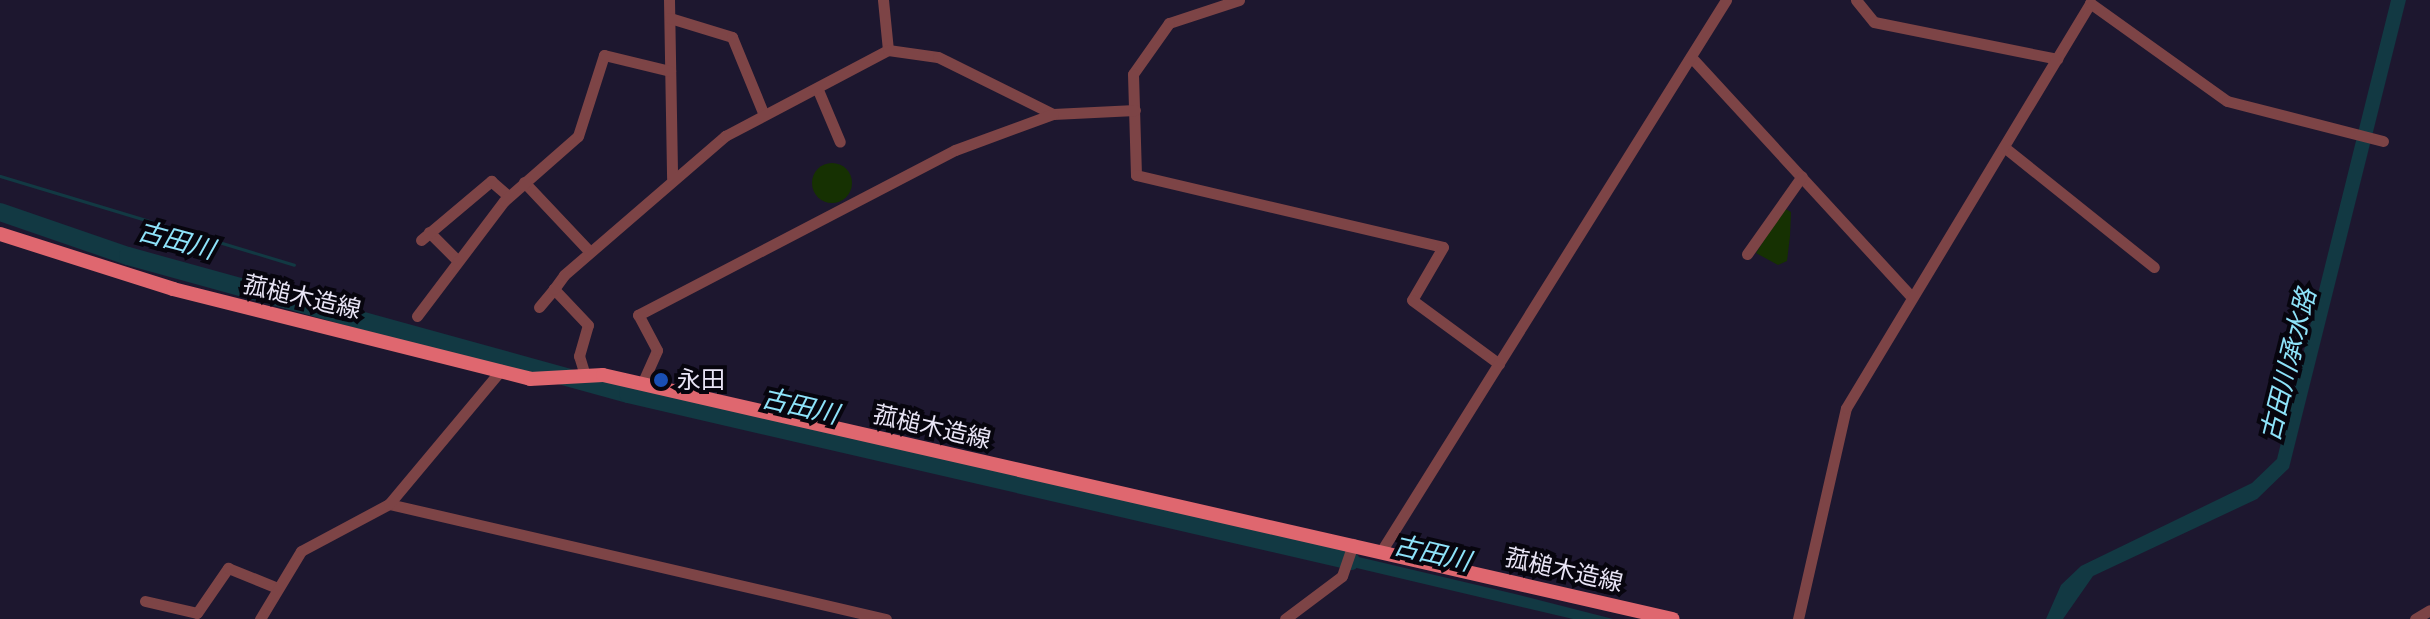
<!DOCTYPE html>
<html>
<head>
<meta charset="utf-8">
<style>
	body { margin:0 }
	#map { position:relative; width:2430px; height:619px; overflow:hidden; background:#1d172f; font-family:"Asap Condensed","Noto Sans JP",sans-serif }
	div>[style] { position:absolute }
	.green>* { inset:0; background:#163102 }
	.round { border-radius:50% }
	.water>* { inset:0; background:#123943 }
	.stream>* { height:3px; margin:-1.5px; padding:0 1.5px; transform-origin:1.5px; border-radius:1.5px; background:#123943 }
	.river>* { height:18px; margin:-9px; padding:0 9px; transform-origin:9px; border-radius:9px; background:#123943 }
	.minor>* { height:11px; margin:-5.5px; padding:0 5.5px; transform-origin:5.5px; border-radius:5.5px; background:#7d4446 }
	.major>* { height:14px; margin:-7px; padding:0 7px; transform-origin:7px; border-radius:7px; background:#df676f }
	.dots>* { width:22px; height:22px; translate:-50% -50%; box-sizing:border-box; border:4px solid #07050e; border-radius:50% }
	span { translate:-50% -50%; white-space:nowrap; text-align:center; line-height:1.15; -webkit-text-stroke:8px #07050e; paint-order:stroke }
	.street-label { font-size:24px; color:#e8e4f5 }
	.poi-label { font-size:24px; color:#e8e4f5 }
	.left { translate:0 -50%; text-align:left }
	.water-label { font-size:26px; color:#8ee3fa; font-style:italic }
</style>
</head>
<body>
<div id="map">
	<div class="green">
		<div class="round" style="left:812px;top:163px;width:40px;height:40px"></div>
		<div style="clip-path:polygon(1784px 208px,1791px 212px,1790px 236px,1787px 261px,1778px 265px,1756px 253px)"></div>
	</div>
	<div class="water">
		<div style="clip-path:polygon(2391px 0,2406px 0,2289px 468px,2257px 499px,2093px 576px,2063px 619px,2046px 619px,2061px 585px,2081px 566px,2252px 483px,2277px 459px)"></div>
		<div style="clip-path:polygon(1329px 550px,1515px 594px,1613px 619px,1573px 619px,1327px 561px)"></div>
	</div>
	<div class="stream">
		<div style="left:0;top:176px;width:307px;rotate:16.8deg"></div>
	</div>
	<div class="river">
		<div style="left:0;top:212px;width:135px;rotate:19deg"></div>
		<div style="left:128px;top:256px;width:519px;rotate:15.43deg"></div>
		<div style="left:628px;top:394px;width:742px;rotate:13.01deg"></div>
	</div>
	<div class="minor">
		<div style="left:669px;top:0;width:178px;rotate:89deg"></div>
		<div style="left:883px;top:0;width:50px;rotate:84.3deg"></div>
		<div style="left:1239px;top:0;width:74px;rotate:161.8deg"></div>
		<div style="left:1169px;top:23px;width:62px;rotate:125.2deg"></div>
		<div style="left:1133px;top:74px;width:101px;rotate:88.3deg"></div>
		<div style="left:1136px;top:175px;width:315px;rotate:13.2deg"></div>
		<div style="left:1443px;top:247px;width:61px;rotate:120.3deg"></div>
		<div style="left:1412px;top:300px;width:108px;rotate:36.3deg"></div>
		<div style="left:1856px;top:0;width:28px;rotate:51deg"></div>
		<div style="left:1874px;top:22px;width:187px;rotate:11.4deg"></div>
		<div style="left:670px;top:18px;width:65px;rotate:17deg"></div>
		<div style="left:732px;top:37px;width:84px;rotate:67.7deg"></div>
		<div style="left:1691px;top:57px;width:326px;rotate:47.4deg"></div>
		<div style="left:818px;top:90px;width:56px;rotate:67.1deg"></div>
		<div style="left:2004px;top:147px;width:192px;rotate:38.7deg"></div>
		<div style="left:524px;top:182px;width:95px;rotate:46.7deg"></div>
		<div style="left:429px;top:232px;width:40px;rotate:45deg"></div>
		<div style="left:421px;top:240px;width:92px;rotate:-40.1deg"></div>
		<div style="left:491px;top:181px;width:23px;rotate:41deg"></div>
		<div style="left:1747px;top:254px;width:95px;rotate:-54.8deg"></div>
		<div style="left:539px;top:307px;width:23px;rotate:-50deg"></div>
		<div style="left:417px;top:316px;width:144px;rotate:-52.9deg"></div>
		<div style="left:504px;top:201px;width:98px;rotate:-41.3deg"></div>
		<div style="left:578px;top:136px;width:85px;rotate:-72.2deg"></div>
		<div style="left:604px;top:55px;width:68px;rotate:13.6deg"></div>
		<div style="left:584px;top:372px;width:17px;rotate:-107deg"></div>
		<div style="left:579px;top:356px;width:32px;rotate:-74deg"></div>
		<div style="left:588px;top:325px;width:50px;rotate:-133.4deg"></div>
		<div style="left:554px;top:289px;width:17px;rotate:-54deg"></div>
		<div style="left:564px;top:275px;width:213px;rotate:-40.8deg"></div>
		<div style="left:725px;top:136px;width:184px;rotate:-27.8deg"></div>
		<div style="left:888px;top:50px;width:50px;rotate:8deg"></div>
		<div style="left:938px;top:57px;width:128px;rotate:26.4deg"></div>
		<div style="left:1053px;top:114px;width:82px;rotate:-2.8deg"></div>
		<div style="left:642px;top:384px;width:37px;rotate:-66deg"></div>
		<div style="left:657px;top:350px;width:40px;rotate:-118deg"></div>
		<div style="left:638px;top:315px;width:357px;rotate:-27.5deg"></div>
		<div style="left:955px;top:150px;width:104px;rotate:-20.2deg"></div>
		<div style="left:389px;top:504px;width:510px;rotate:13.03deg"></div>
		<div style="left:1382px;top:550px;width:649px;rotate:-57.98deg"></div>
		<div style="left:145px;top:601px;width:53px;rotate:13deg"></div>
		<div style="left:197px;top:613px;width:55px;rotate:-55.4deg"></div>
		<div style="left:228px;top:568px;width:51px;rotate:22deg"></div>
		<div style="left:260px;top:619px;width:79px;rotate:-58.9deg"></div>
		<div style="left:301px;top:551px;width:100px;rotate:-28.1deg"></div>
		<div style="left:389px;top:504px;width:175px;rotate:-50.1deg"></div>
		<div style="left:1285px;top:619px;width:71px;rotate:-37deg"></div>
		<div style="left:1342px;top:576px;width:34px;rotate:-71deg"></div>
		<div style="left:1798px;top:619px;width:216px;rotate:-77.2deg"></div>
		<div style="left:1846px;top:408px;width:473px;rotate:-58.9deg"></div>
		<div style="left:2090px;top:3px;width:168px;rotate:35.6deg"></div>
		<div style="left:2227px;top:101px;width:161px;rotate:14.4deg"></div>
		<div style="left:2415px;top:619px;width:17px;rotate:-31deg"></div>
	</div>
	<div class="major">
		<div style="left:0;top:234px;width:182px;rotate:17.6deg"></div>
		<div style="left:173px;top:289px;width:368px;rotate:14.1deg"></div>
		<div style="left:530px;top:379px;width:73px;rotate:-3.1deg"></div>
		<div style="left:603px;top:375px;width:1097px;rotate:12.85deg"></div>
	</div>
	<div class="dots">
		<div style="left:661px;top:380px;background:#1a4fb4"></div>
	</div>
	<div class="street-label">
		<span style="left:302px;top:297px;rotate:13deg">菰槌木造線</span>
		<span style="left:932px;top:427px;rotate:13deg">菰槌木造線</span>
		<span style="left:1564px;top:570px;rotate:13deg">菰槌木造線</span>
	</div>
	<div class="poi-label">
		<span class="left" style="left:677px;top:380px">永田</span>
	</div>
	<div class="water-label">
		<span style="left:176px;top:241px;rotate:15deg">古田川</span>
		<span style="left:2289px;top:365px;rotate:-76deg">古田川承水路</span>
		<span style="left:800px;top:407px;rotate:13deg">古田川</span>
		<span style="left:1432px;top:554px;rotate:13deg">古田川</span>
	</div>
</div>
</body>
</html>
